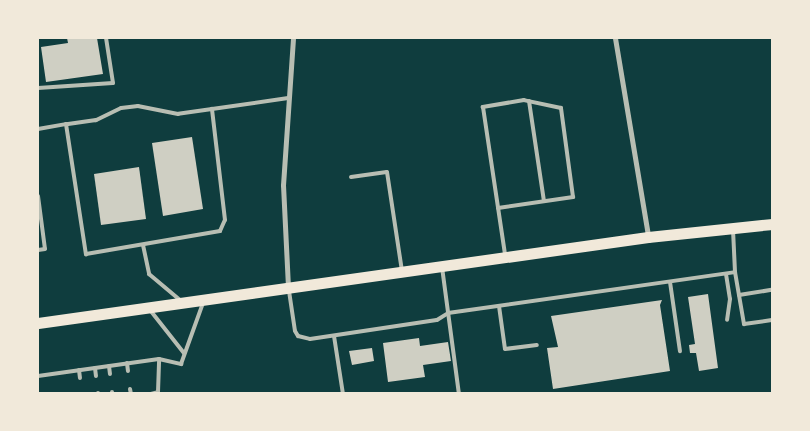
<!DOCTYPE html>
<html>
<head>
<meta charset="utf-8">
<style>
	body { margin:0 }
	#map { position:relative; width:810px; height:431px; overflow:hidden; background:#0f3d3e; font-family:Figtree,sans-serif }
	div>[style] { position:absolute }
	.building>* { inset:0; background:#cfcfc3 }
	.service>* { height:4px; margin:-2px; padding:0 2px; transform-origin:2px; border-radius:2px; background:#b8beb3 }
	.minor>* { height:5px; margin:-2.5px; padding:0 2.5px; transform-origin:2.5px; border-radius:2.5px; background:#b8beb3 }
	.primary>* { height:11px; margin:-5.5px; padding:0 5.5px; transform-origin:5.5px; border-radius:5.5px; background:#f1e9da }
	span { translate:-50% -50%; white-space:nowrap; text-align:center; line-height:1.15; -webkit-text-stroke:4.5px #f1e9da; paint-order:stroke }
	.frame { position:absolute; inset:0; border:39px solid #f1e9da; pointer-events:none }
</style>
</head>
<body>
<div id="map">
	<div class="building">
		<div style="clip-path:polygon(67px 38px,97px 38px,103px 74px,46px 82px,41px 47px,68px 43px)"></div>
		<div style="clip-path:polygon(192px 137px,203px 209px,163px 216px,152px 143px)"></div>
		<div style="clip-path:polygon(139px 167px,146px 219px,101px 225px,94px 174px)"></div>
		<div style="clip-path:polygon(708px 294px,718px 368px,699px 371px,696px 353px,690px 353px,689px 345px,695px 344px,688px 297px)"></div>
		<div style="clip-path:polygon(662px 300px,660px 305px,670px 371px,553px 389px,547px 348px,558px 347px,551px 316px)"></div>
		<div style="clip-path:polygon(419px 338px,420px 346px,448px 342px,451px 361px,423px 365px,425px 377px,388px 382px,383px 343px)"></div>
		<div style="clip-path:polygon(372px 348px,374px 361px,352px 365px,349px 351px)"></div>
	</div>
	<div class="service">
		<div style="left:38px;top:88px;width:75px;rotate:-3.8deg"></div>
		<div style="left:113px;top:83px;width:46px;rotate:-98.8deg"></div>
		<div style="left:529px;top:101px;width:101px;rotate:81.5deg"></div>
		<div style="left:212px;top:109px;width:34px;rotate:172deg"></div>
		<div style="left:178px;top:114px;width:41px;rotate:-168.7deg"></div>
		<div style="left:138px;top:106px;width:17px;rotate:173deg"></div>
		<div style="left:121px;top:108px;width:28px;rotate:154deg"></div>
		<div style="left:96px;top:120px;width:30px;rotate:172deg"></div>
		<div style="left:66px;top:124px;width:132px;rotate:81.3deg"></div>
		<div style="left:86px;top:254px;width:136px;rotate:-9.7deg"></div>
		<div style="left:220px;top:231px;width:12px;rotate:-66deg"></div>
		<div style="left:225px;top:220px;width:112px;rotate:-96.7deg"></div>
		<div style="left:212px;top:109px;width:77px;rotate:-8.2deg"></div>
		<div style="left:38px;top:129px;width:28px;rotate:-10deg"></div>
		<div style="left:351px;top:177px;width:36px;rotate:-8deg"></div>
		<div style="left:387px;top:172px;width:100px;rotate:81.4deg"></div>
		<div style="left:38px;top:196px;width:53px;rotate:82.5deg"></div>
		<div style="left:45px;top:249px;width:7px;rotate:172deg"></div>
		<div style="left:498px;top:208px;width:76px;rotate:-8.3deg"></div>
		<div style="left:573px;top:197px;width:90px;rotate:-97.7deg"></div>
		<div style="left:561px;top:108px;width:38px;rotate:-168deg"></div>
		<div style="left:524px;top:100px;width:42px;rotate:170.3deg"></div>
		<div style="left:483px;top:107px;width:149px;rotate:81.5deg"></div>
		<div style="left:143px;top:245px;width:30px;rotate:78deg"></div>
		<div style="left:149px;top:274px;width:40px;rotate:40deg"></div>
		<div style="left:442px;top:267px;width:128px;rotate:82.4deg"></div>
		<div style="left:735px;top:272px;width:53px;rotate:80.2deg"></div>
		<div style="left:744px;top:324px;width:28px;rotate:-8deg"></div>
		<div style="left:726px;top:274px;width:25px;rotate:81deg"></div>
		<div style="left:730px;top:299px;width:21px;rotate:98deg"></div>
		<div style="left:670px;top:282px;width:70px;rotate:81.8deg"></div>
		<div style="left:289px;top:291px;width:40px;rotate:81.5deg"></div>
		<div style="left:295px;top:331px;width:6px;rotate:59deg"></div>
		<div style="left:298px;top:336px;width:12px;rotate:14deg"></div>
		<div style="left:310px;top:339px;width:128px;rotate:-8.5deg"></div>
		<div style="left:437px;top:320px;width:13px;rotate:-32deg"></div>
		<div style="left:448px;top:313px;width:290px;rotate:-8.1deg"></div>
		<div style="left:735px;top:272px;width:42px;rotate:-92.7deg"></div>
		<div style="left:739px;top:295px;width:33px;rotate:-9deg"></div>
		<div style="left:499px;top:306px;width:43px;rotate:82.1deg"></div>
		<div style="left:505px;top:349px;width:32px;rotate:-7deg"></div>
		<div style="left:150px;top:310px;width:55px;rotate:51.7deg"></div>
		<div style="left:334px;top:336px;width:59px;rotate:81.2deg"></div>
		<div style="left:127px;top:363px;width:8px;rotate:83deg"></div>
		<div style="left:109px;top:366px;width:8px;rotate:83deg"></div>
		<div style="left:95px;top:368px;width:8px;rotate:83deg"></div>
		<div style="left:79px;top:370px;width:8px;rotate:83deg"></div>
		<div style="left:38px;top:376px;width:122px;rotate:-8deg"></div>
		<div style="left:159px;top:359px;width:23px;rotate:13deg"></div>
		<div style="left:181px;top:364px;width:65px;rotate:-70.2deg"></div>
		<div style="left:130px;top:389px;width:5px;rotate:79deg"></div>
		<div style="left:112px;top:392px;width:2px;rotate:90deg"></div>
		<div style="left:98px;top:393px;width:1px;rotate:90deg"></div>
		<div style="left:151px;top:394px;width:7px;rotate:-16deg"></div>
		<div style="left:158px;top:392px;width:33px;rotate:-88deg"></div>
	</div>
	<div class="minor">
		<div style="left:615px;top:38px;width:201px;rotate:80.5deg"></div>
		<div style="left:288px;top:287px;width:102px;rotate:-92.8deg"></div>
		<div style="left:283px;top:185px;width:147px;rotate:-86.1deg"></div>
	</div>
	<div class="primary">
		<div style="left:38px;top:323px;width:616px;rotate:-8.02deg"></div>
		<div style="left:648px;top:237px;width:125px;rotate:-6deg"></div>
	</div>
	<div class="frame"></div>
</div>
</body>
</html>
